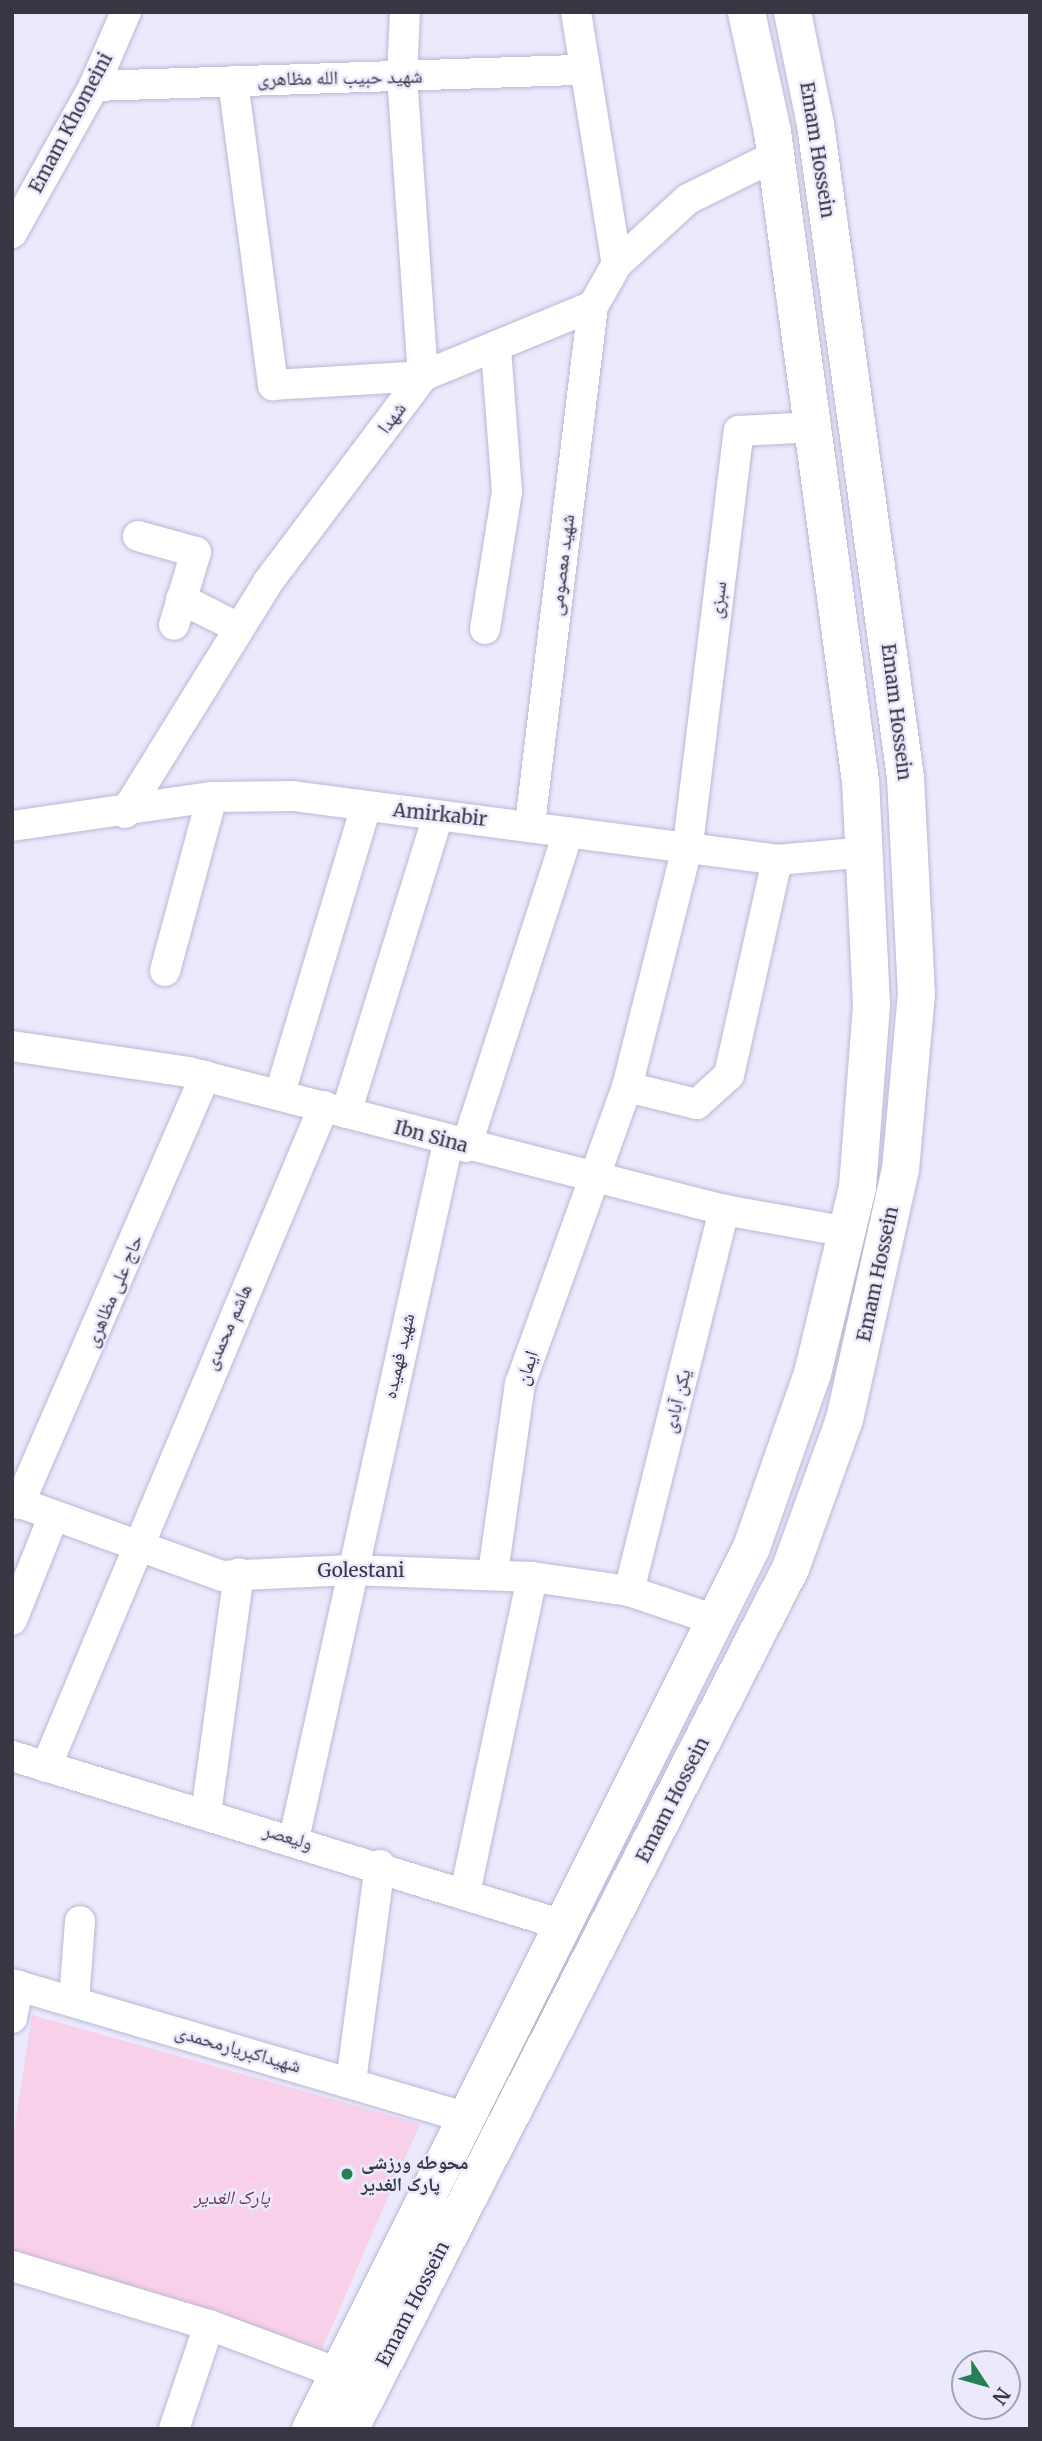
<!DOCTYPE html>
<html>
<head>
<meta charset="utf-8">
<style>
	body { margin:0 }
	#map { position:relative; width:1042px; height:2441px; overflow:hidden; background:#ebeafd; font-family:Merriweather,"Noto Naskh Arabic",serif }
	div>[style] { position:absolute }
	.green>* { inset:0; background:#f8d0e9 }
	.roads { filter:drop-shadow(0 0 2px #bab8d5) drop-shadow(0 0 2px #bab8d5) }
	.minor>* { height:30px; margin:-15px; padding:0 15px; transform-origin:15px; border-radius:15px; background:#fff }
	.major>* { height:37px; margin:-18.5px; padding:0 18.5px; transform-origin:18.5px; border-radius:18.5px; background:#fff }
	.dots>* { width:19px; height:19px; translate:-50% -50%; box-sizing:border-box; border:4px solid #ebeafd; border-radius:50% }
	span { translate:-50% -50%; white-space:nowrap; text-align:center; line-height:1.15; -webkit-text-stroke:5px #ebeafd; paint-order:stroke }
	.street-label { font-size:19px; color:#373642 }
	.poi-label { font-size:19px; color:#373642; font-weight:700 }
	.left { translate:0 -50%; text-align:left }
	.park-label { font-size:19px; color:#6e375c; font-style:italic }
	.frame { position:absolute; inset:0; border:14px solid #373642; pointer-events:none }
	.north { position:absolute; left:951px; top:2350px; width:70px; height:70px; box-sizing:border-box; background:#ebeafd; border:2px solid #a3a2b2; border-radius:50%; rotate:126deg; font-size:19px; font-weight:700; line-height:28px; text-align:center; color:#373642 }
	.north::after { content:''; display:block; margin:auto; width:24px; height:32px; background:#278055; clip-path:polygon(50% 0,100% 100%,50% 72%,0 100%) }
</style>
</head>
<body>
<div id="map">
	<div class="green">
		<div style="clip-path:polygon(32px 2015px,420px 2124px,322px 2349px,12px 2256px,12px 2144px)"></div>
	</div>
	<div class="roads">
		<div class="minor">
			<div style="left:576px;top:12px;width:255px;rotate:80.8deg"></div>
			<div style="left:233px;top:81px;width:307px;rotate:82.5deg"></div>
			<div style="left:273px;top:385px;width:150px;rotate:-3.4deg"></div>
			<div style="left:423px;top:376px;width:300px;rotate:-94deg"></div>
			<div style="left:402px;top:77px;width:65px;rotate:-87.4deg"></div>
			<div style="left:94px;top:86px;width:491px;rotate:-1.9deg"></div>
			<div style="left:12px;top:233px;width:168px;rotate:-60.8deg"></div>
			<div style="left:94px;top:86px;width:81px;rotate:-66.6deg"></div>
			<div style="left:138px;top:536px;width:60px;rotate:15.4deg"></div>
			<div style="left:196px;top:552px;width:76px;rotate:106.8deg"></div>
			<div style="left:181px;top:599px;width:65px;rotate:26.6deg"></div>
			<div style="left:485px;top:629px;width:139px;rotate:-80.9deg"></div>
			<div style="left:507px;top:492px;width:144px;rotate:-94.4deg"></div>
			<div style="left:125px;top:813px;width:272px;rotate:-58.2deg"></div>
			<div style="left:268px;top:582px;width:258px;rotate:-53deg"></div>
			<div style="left:423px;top:376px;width:184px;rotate:-22.4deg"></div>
			<div style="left:593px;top:306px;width:48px;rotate:-60.3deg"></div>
			<div style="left:617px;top:264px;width:96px;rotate:-42.5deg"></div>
			<div style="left:688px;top:199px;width:97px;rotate:-26.3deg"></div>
			<div style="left:530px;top:824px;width:522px;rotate:-83.07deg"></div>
			<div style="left:12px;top:826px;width:202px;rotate:-8.3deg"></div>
			<div style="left:212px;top:797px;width:81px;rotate:-0.7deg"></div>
			<div style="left:293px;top:796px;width:488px;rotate:7.5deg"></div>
			<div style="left:777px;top:860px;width:90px;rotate:-5.1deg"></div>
			<div style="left:165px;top:971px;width:180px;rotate:-74.9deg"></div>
			<div style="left:12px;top:1046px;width:178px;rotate:8.4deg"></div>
			<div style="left:188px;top:1072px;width:553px;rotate:14.44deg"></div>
			<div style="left:724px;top:1210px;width:127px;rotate:10deg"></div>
			<div style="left:627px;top:1087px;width:72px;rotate:13.7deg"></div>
			<div style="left:697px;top:1104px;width:43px;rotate:-42.2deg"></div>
			<div style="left:729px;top:1075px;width:220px;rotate:-77.4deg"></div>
			<div style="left:280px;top:1093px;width:299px;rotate:-73.3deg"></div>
			<div style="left:346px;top:1113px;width:311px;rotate:-72.8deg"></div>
			<div style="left:466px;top:1147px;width:330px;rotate:-72deg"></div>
			<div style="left:12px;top:1500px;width:223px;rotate:19.9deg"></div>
			<div style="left:222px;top:1576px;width:129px;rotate:-2.7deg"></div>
			<div style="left:351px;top:1570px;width:181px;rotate:2.2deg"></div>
			<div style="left:532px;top:1577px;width:98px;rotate:8.2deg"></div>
			<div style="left:629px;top:1591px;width:94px;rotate:18.6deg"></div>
			<div style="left:19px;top:1504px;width:467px;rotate:-66.5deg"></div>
			<div style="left:493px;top:1573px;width:191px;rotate:-81.9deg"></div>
			<div style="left:520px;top:1384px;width:316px;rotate:-70.2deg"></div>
			<div style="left:627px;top:1087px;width:251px;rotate:-75.9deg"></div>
			<div style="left:688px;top:844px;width:416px;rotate:-83deg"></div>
			<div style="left:739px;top:431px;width:76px;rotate:-3deg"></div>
			<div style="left:629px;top:1591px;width:393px;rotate:-76deg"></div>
			<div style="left:12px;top:1620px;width:108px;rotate:-68.2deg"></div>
			<div style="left:12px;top:1756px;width:576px;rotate:17.05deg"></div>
			<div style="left:46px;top:1767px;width:717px;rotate:-67.19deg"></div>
			<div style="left:206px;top:1814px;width:243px;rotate:-82.2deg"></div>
			<div style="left:294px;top:1839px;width:713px;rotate:-77.52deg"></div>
			<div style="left:465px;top:1893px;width:323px;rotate:-78deg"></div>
			<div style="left:12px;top:1984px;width:471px;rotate:16.4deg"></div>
			<div style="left:74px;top:2001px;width:80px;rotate:-85.7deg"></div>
			<div style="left:12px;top:2018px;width:33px;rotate:-79deg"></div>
			<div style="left:351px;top:2082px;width:219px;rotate:-82.4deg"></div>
			<div style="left:12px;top:2266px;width:206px;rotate:16.7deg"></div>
			<div style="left:209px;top:2325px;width:138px;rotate:20.4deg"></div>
			<div style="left:174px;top:2429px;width:110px;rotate:-71.4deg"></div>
		</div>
		<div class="major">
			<div style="left:310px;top:2429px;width:986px;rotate:-63.43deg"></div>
			<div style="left:751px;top:1547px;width:184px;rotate:-70.7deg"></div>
			<div style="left:812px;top:1373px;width:191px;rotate:-76.4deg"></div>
			<div style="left:857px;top:1187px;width:184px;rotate:-85.6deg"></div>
			<div style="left:871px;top:1004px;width:223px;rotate:-92.8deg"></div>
			<div style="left:860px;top:781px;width:656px;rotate:-97.71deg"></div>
			<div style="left:772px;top:131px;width:122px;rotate:-102.3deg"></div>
			<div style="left:349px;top:2429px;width:967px;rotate:-62.88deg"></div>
			<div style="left:790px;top:1568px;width:158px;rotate:-70.1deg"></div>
			<div style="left:844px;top:1419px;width:256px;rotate:-77.4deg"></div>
			<div style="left:900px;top:1169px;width:176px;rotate:-84.8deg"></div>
			<div style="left:916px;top:994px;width:217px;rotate:-92.9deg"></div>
			<div style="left:905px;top:777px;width:659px;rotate:-97.85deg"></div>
			<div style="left:815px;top:124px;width:114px;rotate:-101.6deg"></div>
		</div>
	</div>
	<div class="dots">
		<div style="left:347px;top:2174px;background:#278055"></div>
	</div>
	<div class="street-label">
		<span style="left:340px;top:78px;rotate:-1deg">شهید حبیب الله مظاهری</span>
		<span style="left:71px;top:123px;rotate:-62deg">Emam Khomeini</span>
		<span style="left:817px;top:150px;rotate:81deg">Emam Hossein</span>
		<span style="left:392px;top:418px;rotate:-53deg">شهدا</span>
		<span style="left:562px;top:565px;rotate:-83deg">شهید معصومی</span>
		<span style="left:718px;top:600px;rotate:-83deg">سبزی</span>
		<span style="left:896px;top:712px;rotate:83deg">Emam Hossein</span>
		<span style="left:440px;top:815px;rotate:6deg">Amirkabir</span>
		<span style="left:431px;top:1137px;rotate:15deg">Ibn Sina</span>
		<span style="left:878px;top:1274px;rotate:-78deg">Emam Hossein</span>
		<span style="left:114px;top:1291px;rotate:-67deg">حاج علی مظاهری</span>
		<span style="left:228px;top:1327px;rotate:-66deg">هاشم محمدی</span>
		<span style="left:399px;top:1356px;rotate:-77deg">شهید فهمیده</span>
		<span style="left:527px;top:1368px;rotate:-72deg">ایمان</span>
		<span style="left:677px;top:1401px;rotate:-76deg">یکن آبادی</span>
		<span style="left:361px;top:1571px">Golestani</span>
		<span style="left:673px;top:1800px;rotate:-63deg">Emam Hossein</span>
		<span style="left:288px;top:1837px;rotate:17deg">ولیعصر</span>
		<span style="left:238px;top:2049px;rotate:16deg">شهیداکبریارمحمدی</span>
		<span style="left:413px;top:2304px;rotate:-63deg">Emam Hossein</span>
	</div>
	<div class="poi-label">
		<span class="left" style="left:361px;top:2174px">محوطه ورزشی<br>پارک الغدیر</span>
	</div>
	<div class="park-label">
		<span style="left:232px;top:2198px">پارک الغدیر</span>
	</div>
	<div class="frame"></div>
	<div class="north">N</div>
</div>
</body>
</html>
